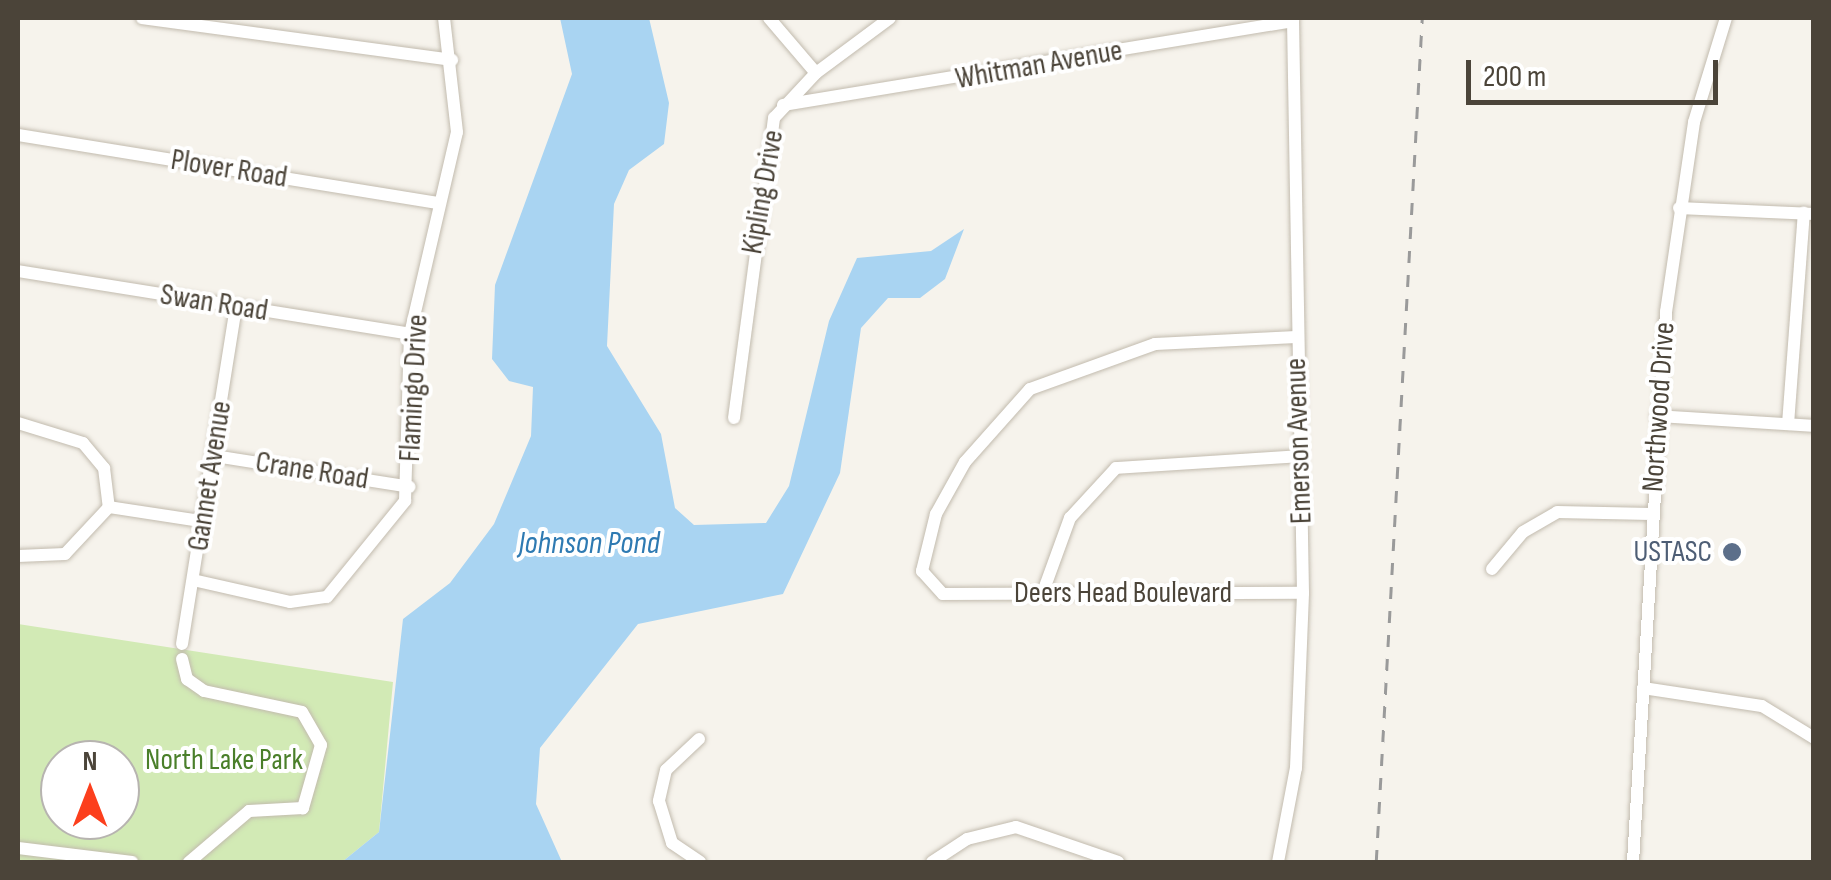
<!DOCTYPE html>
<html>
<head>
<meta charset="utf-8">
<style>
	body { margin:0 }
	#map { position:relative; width:1831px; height:880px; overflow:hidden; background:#f6f3ec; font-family:"Sofia Sans Condensed",sans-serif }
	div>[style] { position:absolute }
	.green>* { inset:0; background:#d2eab5 }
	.water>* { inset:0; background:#a9d4f2 }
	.roads { filter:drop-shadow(0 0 2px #c2bbae) drop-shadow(0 0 2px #c2bbae) }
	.minor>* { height:12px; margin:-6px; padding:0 6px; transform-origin:6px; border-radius:6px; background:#fff }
	.rail>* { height:2.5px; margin-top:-1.25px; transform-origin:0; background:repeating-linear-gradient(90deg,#9a9a9a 0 12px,transparent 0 24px) }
	.dots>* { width:28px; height:28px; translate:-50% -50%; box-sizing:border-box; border:5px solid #fff; border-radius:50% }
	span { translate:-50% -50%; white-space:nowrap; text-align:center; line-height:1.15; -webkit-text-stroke:8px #fff; paint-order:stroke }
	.street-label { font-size:30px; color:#4b4439 }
	.service-label { font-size:30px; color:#4e5e75 }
	.right { translate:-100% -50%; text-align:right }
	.park-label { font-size:30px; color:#4a7f2a }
	.water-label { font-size:32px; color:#2e7ab2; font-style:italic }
	.frame { position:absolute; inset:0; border:20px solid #4b4439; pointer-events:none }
	.north { position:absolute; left:40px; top:740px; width:100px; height:100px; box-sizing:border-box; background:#fff; border:2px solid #b7b4b0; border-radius:50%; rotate:0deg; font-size:28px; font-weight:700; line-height:40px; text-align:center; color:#4b4439 }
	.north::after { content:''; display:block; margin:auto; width:35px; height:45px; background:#fc3f1d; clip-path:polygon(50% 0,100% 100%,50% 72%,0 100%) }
	.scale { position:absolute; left:1466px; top:60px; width:252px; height:45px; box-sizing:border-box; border:5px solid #4b4439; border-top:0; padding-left:12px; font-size:30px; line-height:35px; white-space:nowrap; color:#4b4439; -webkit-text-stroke:8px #fff; paint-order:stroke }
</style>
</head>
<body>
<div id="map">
	<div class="green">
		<div style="clip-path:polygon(evenodd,18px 624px,393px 682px,379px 832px,342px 862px,18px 862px,18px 624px,60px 760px,120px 760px,120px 820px,60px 820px,60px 760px)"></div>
	</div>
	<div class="water">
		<div style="clip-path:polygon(560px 18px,649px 18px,669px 103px,664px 144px,629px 170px,614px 204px,607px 346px,661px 434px,675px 508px,694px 525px,766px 523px,789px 486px,829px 321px,857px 258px,931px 251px,964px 229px,945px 279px,920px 298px,888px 298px,861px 328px,840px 473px,783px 594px,638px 624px,540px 748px,536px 804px,562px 862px,342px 862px,379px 832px,403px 619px,450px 583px,494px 524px,531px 436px,533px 387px,509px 381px,492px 359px,495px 285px,572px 74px)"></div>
	</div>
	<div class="roads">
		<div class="minor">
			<div style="left:142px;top:18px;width:313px;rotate:7.7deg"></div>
			<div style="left:769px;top:18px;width:72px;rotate:49.5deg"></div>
			<div style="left:783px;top:105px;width:517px;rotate:-9.35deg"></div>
			<div style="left:18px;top:135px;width:427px;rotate:9.2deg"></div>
			<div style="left:1679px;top:208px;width:135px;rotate:2.5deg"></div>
			<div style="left:18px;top:271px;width:397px;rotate:9.1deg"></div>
			<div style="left:1296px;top:337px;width:141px;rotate:177.2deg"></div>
			<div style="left:1155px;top:344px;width:133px;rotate:160.2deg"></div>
			<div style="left:1030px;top:389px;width:98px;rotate:131.7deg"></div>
			<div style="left:965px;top:462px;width:60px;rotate:119.1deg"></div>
			<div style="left:936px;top:514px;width:59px;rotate:103.8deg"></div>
			<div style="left:922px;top:571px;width:31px;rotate:48deg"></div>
			<div style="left:943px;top:594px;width:360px;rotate:-0.2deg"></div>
			<div style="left:1657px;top:416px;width:157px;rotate:3.6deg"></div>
			<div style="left:734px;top:418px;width:303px;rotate:-82.4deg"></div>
			<div style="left:774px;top:118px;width:62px;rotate:-47deg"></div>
			<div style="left:816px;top:73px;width:92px;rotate:-36.6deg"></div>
			<div style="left:18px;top:423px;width:68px;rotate:17.1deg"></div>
			<div style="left:83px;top:443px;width:33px;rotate:50deg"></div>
			<div style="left:104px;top:468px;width:39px;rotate:83deg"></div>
			<div style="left:109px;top:507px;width:64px;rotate:133.1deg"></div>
			<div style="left:65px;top:554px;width:47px;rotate:177.6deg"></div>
			<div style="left:1788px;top:424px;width:212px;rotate:-85.7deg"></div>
			<div style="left:215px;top:456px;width:197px;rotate:9deg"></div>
			<div style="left:109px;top:507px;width:93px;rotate:8.7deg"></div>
			<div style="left:1492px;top:569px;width:48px;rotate:-50deg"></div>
			<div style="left:1523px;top:532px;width:39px;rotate:-30deg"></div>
			<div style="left:1557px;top:512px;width:94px;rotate:1.2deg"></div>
			<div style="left:193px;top:580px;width:99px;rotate:12.8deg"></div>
			<div style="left:290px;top:602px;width:37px;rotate:-8deg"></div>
			<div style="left:327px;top:597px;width:124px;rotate:-50.9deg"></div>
			<div style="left:405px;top:501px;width:167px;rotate:-88.3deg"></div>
			<div style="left:410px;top:334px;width:207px;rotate:-76.9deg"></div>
			<div style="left:457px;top:132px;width:115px;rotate:-96.5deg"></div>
			<div style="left:1043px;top:592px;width:79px;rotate:-70deg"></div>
			<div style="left:1070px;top:518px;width:68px;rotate:-47.4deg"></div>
			<div style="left:1116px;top:468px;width:184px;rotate:-3.7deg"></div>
			<div style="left:182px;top:644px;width:341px;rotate:-80.9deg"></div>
			<div style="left:182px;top:659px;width:21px;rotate:76deg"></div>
			<div style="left:187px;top:679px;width:21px;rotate:35deg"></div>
			<div style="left:204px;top:691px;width:100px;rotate:12.1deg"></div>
			<div style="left:302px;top:712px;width:38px;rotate:60deg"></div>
			<div style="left:321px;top:745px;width:66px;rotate:105.9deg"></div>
			<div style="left:303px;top:808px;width:54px;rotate:176.8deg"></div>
			<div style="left:249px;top:811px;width:79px;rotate:139.6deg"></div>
			<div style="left:1643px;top:688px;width:120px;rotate:8.6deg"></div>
			<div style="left:1762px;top:706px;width:61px;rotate:31.6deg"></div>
			<div style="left:699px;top:739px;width:45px;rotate:136.8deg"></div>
			<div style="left:666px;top:770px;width:32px;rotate:103deg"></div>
			<div style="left:659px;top:801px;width:44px;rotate:72.8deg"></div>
			<div style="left:672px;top:843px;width:34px;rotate:34deg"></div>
			<div style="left:18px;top:848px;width:115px;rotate:7deg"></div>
			<div style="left:932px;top:862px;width:42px;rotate:-33.3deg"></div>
			<div style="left:967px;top:839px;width:50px;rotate:-13.8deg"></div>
			<div style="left:1016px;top:827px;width:108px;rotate:18.9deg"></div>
			<div style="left:1278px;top:862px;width:96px;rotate:-79.2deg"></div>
			<div style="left:1296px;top:768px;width:175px;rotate:-87.7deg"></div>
			<div style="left:1303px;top:593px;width:575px;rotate:-91deg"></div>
			<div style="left:1633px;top:862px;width:551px;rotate:-86.57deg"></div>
			<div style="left:1666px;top:312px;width:192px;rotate:-81.6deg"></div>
			<div style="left:1694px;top:122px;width:109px;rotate:-72.9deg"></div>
		</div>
	</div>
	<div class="rail">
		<div style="left:1376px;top:862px;width:845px;rotate:-86.88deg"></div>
	</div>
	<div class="dots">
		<div style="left:1732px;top:552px;background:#5c6f8a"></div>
	</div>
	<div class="street-label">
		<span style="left:1039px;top:65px;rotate:-10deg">Whitman Avenue</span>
		<span style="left:229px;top:169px;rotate:9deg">Plover Road</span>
		<span style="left:763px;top:192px;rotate:-80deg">Kipling Drive</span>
		<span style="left:214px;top:303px;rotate:9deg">Swan Road</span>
		<span style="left:414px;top:388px;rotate:-87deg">Flamingo Drive</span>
		<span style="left:1659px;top:407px;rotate:-86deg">Northwood Drive</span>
		<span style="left:1299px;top:441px;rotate:-92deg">Emerson Avenue</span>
		<span style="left:312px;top:471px;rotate:9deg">Crane Road</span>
		<span style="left:210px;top:476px;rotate:-81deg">Gannet Avenue</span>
		<span style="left:1123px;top:593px">Deers Head Boulevard</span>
	</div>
	<div class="service-label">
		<span class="right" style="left:1712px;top:552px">USTASC</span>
	</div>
	<div class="park-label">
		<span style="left:224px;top:760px">North Lake Park</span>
	</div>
	<div class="water-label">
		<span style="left:589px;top:544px">Johnson Pond</span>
	</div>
	<div class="frame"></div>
	<div class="north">N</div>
	<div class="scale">200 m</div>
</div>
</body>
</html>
